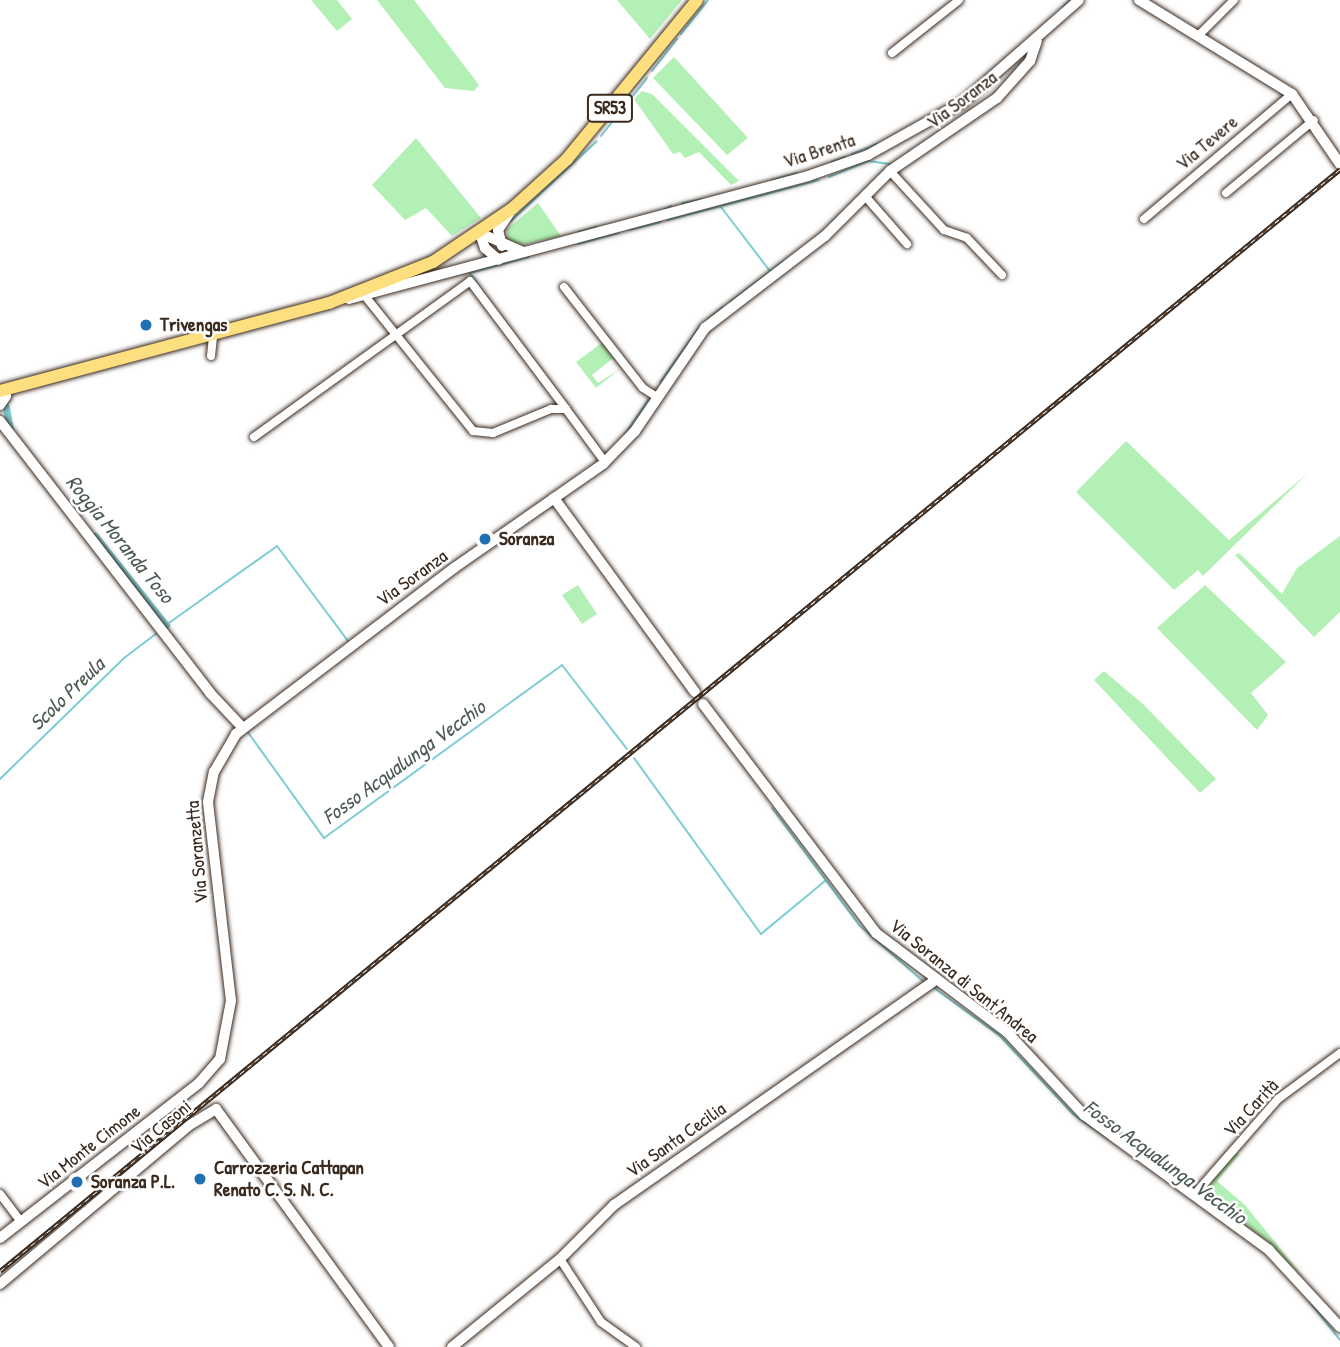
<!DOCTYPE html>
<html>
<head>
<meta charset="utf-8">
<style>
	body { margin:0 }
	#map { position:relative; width:1340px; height:1347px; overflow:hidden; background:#fff; font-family:"Patrick Hand",sans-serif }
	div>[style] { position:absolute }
	.green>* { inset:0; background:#b2f0b6 }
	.stream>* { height:2px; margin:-1px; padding:0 1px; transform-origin:1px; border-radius:1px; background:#7ccdd4 }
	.canal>* { height:7px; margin:-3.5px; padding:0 3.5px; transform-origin:3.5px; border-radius:3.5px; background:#7ccdd4 }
	.roads { filter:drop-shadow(0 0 2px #3b2a1e) drop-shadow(0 0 2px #3b2a1e) }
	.street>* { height:8px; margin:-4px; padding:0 4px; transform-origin:4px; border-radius:4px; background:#fff }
	.secondary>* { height:10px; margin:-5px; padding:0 5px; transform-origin:5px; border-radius:5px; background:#fff }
	.primary>* { height:12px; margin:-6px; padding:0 6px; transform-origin:6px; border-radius:6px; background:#fedf80 }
	.rail>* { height:4.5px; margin-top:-2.25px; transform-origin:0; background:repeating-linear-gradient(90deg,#fff 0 5px,#3b2a1e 0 10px); box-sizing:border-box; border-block:2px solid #3b2a1e }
	.dots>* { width:19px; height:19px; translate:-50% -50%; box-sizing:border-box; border:4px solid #fff; border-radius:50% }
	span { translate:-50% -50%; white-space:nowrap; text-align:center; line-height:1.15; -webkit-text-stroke:5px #fff; paint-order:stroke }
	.shield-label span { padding:2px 5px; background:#fff; border:2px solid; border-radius:5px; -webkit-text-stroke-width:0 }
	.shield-label { font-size:18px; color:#3b2a1e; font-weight:700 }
	.street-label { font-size:19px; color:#3b2a1e }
	.poi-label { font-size:19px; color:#3b2a1e; font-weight:700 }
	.left { translate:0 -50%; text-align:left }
	.water-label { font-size:21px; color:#4e5b55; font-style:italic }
</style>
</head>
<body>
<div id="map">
	<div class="green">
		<div style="clip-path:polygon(311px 0,337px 0,352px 19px,337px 31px)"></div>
		<div style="clip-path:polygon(377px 0,414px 0,479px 85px,474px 91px,445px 88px)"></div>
		<div style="clip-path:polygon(617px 0,682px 0,650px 39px)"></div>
		<div style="clip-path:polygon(674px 57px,748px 138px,727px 155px,653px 78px)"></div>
		<div style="clip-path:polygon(642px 91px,652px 94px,739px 181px,731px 185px,699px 152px,685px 158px,680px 152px,673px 154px,634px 99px)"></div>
		<div style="clip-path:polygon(416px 138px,481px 218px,452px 236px,426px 208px,405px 220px,372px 185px)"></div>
		<div style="clip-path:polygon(538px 203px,561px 236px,517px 246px,507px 239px,507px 229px)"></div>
		<div style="clip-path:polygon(603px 342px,617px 361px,612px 359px,592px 375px,598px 383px,620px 369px,596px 388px,576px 362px)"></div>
		<div style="clip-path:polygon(1126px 441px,1229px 540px,1308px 473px,1203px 576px,1198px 570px,1174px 590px,1076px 492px)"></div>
		<div style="clip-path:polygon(1340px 536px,1340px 612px,1314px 637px,1235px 555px,1239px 553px,1282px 594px,1297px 568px)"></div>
		<div style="clip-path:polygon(578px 585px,597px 614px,582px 624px,562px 595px)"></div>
		<div style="clip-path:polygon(1205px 585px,1286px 662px,1251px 693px,1268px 715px,1257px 730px,1157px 628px)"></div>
		<div style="clip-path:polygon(1104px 671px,1144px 705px,1216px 779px,1200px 793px,1094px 680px)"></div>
		<div style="clip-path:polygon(1235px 1151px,1239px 1155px,1217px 1181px,1245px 1205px,1305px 1279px,1265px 1239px,1202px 1195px)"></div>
	</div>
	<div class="stream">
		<div style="left:1063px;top:7px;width:10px;rotate:-45deg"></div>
		<div style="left:681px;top:34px;width:43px;rotate:-51.5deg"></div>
		<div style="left:652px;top:71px;width:41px;rotate:-52deg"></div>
		<div style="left:601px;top:136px;width:74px;rotate:-51.6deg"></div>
		<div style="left:852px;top:154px;width:27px;rotate:-22deg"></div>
		<div style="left:831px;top:162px;width:15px;rotate:-20deg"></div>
		<div style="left:829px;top:177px;width:42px;rotate:-22.3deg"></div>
		<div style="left:868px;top:161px;width:22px;rotate:8deg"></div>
		<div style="left:772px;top:180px;width:25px;rotate:-16deg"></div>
		<div style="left:682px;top:203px;width:20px;rotate:-11deg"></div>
		<div style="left:721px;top:207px;width:81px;rotate:52.6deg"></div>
		<div style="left:665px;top:209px;width:7px;rotate:-27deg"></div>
		<div style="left:668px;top:220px;width:156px;rotate:-14.8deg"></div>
		<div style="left:511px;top:221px;width:117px;rotate:-42.9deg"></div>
		<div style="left:832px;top:222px;width:105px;rotate:-42.3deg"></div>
		<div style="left:629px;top:230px;width:32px;rotate:-14deg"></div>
		<div style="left:578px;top:232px;width:19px;rotate:-16deg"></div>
		<div style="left:578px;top:244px;width:42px;rotate:-15deg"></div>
		<div style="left:476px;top:282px;width:11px;rotate:-124deg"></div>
		<div style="left:470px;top:273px;width:61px;rotate:-15.2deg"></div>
		<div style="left:730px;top:302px;width:68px;rotate:-37.2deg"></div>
		<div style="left:708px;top:319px;width:19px;rotate:-39deg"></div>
		<div style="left:660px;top:382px;width:70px;rotate:-54.3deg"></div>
		<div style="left:625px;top:434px;width:41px;rotate:-55.9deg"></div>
		<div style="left:166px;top:625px;width:136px;rotate:-35.4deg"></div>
		<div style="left:277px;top:546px;width:119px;rotate:53.2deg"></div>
		<div style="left:247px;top:731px;width:132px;rotate:54.3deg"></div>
		<div style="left:324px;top:838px;width:294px;rotate:-36deg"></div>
		<div style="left:562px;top:665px;width:106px;rotate:52.3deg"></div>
		<div style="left:634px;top:758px;width:217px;rotate:54.2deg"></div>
		<div style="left:761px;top:934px;width:83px;rotate:-39.6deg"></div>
		<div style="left:0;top:779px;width:173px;rotate:-44.3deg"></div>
		<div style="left:124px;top:658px;width:41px;rotate:-37.1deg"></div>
		<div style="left:772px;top:808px;width:147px;rotate:53.3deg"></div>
		<div style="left:860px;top:926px;width:85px;rotate:41.2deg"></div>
		<div style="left:934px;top:988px;width:80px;rotate:35.9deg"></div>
		<div style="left:999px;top:1035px;width:108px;rotate:46.9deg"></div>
		<div style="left:1073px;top:1114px;width:42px;rotate:35.2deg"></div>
		<div style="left:1309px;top:1301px;width:50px;rotate:51.5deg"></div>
	</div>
	<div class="canal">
		<div style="left:6px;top:407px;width:22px;rotate:80deg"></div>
		<div style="left:95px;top:536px;width:114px;rotate:51.4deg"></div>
	</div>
	<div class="roads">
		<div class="street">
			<div style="left:1200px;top:34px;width:48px;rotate:-45deg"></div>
			<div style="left:892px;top:53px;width:85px;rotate:-38.3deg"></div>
			<div style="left:890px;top:171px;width:80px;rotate:47.5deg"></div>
			<div style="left:944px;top:230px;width:24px;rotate:19deg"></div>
			<div style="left:967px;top:238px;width:51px;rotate:46.6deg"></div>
			<div style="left:1226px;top:193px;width:114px;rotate:-39.7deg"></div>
			<div style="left:865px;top:196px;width:64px;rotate:48.8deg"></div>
			<div style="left:1144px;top:219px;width:194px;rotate:-40.2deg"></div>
			<div style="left:564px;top:287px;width:128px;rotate:52deg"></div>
			<div style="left:643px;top:388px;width:17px;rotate:33deg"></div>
			<div style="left:365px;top:296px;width:173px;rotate:51.3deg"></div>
			<div style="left:473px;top:431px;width:20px;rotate:6deg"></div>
			<div style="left:493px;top:433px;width:63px;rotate:-22.5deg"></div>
			<div style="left:551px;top:409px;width:15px"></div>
			<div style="left:566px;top:409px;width:66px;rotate:53.7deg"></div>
			<div style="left:211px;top:356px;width:20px;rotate:-84deg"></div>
			<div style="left:254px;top:437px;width:266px;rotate:-35.8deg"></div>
			<div style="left:470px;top:281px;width:160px;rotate:53.1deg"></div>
			<div style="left:0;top:1194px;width:35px;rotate:53deg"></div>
			<div style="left:1195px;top:1194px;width:126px;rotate:-48.9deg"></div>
			<div style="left:1278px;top:1099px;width:77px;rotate:-36.6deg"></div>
			<div style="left:560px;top:1259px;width:75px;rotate:56.9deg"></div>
			<div style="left:601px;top:1322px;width:43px;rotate:35.5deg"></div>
		</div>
		<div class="secondary">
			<div style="left:1139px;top:0;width:180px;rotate:31.6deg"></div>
			<div style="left:1292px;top:94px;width:85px;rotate:55.6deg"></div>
			<div style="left:480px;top:233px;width:45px;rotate:23.7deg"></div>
			<div style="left:480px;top:233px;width:16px;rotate:72deg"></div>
			<div style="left:485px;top:248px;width:18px;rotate:41deg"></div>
			<div style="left:502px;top:246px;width:16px;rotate:-104deg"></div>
			<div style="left:498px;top:230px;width:23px;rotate:-56deg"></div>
			<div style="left:349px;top:299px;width:475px;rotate:-15deg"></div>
			<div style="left:808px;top:176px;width:64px;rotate:-19.3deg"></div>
			<div style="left:868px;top:155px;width:109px;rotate:-29.2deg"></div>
			<div style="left:963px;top:102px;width:154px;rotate:-41.3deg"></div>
			<div style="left:0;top:405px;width:11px;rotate:-56deg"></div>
			<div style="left:0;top:421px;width:344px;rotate:52.3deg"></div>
			<div style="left:210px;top:693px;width:47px;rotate:46.7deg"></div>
			<div style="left:554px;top:498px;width:240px;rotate:54deg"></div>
			<div style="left:703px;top:704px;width:287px;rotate:52.9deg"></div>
			<div style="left:876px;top:933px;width:166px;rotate:37.1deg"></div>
			<div style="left:1008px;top:1033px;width:112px;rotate:47.2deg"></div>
			<div style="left:1084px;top:1115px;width:229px;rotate:36.1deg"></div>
			<div style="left:1269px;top:1250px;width:105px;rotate:47.3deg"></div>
			<div style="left:0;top:1238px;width:252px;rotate:-37.9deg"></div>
			<div style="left:199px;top:1083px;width:32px;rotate:-49deg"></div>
			<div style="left:220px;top:1059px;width:59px;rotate:-79.3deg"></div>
			<div style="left:231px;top:1001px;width:200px;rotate:-96.6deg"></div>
			<div style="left:208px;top:802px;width:31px;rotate:-79deg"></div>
			<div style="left:214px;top:772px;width:44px;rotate:-59.9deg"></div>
			<div style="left:236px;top:734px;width:274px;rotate:-37.3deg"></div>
			<div style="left:454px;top:568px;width:182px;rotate:-34.9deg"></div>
			<div style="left:603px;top:464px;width:46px;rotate:-45.9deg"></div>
			<div style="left:635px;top:431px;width:125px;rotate:-55.8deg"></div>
			<div style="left:705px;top:328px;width:151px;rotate:-37.5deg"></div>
			<div style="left:825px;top:236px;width:92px;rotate:-45deg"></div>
			<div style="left:890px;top:171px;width:130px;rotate:-34.3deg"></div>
			<div style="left:997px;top:98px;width:50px;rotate:-48.3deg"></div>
			<div style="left:1030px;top:61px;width:21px;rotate:-71deg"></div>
			<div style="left:0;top:1284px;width:246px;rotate:-40deg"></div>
			<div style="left:188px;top:1126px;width:33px;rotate:-31deg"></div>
			<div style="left:216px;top:1109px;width:294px;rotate:54deg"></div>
			<div style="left:452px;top:1347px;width:139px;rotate:-39.2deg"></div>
			<div style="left:560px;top:1259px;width:76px;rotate:-45deg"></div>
			<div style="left:614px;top:1205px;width:392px;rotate:-35deg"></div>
		</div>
		<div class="primary">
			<div style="left:0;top:391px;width:341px;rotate:-15deg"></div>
			<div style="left:329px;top:303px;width:112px;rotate:-21.5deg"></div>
			<div style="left:433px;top:262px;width:97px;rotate:-34deg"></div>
			<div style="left:513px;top:208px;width:73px;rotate:-42.2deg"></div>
			<div style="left:567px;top:159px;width:205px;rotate:-50.7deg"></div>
		</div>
	</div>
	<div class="rail">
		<div style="left:0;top:1271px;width:1735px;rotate:-39.43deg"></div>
	</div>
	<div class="dots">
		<div style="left:146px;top:325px;background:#1f6fb2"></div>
		<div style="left:485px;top:539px;background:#1f6fb2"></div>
		<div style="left:200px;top:1179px;background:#1f6fb2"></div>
		<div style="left:77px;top:1182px;background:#1f6fb2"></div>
	</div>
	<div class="shield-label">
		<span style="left:610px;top:108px">SR53</span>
	</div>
	<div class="street-label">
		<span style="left:962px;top:100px;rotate:-37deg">Via Soranza</span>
		<span style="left:1207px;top:143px;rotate:-40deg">Via Tevere</span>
		<span style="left:819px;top:151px;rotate:-18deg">Via Brenta</span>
		<span style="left:412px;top:578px;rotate:-36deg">Via Soranza</span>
		<span style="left:197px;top:852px;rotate:-95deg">Via Soranzetta</span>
		<span style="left:964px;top:981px;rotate:39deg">Via Soranza di Sant'Andrea</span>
		<span style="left:1251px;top:1108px;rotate:-47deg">Via Carità</span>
		<span style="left:161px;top:1127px;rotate:-40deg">Via Casoni</span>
		<span style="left:676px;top:1140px;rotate:-35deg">Via Santa Cecilia</span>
		<span style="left:89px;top:1147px;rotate:-38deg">Via Monte Cimone</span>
	</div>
	<div class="poi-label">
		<span class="left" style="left:160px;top:325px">Trivengas</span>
		<span class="left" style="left:499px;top:539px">Soranza</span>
		<span class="left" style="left:214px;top:1179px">Carrozzeria Cattapan<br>Renato C. S. N. C.</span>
		<span class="left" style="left:91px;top:1182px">Soranza P.L.</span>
	</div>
	<div class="water-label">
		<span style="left:120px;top:539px;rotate:51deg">Roggia Moranda Toso</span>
		<span style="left:67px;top:694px;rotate:-44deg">Scolo Preula</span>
		<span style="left:404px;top:762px;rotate:-36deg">Fosso Acqualunga Vecchio</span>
		<span style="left:1165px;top:1162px;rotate:36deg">Fosso Acqualunga Vecchio</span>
	</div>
</div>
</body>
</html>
